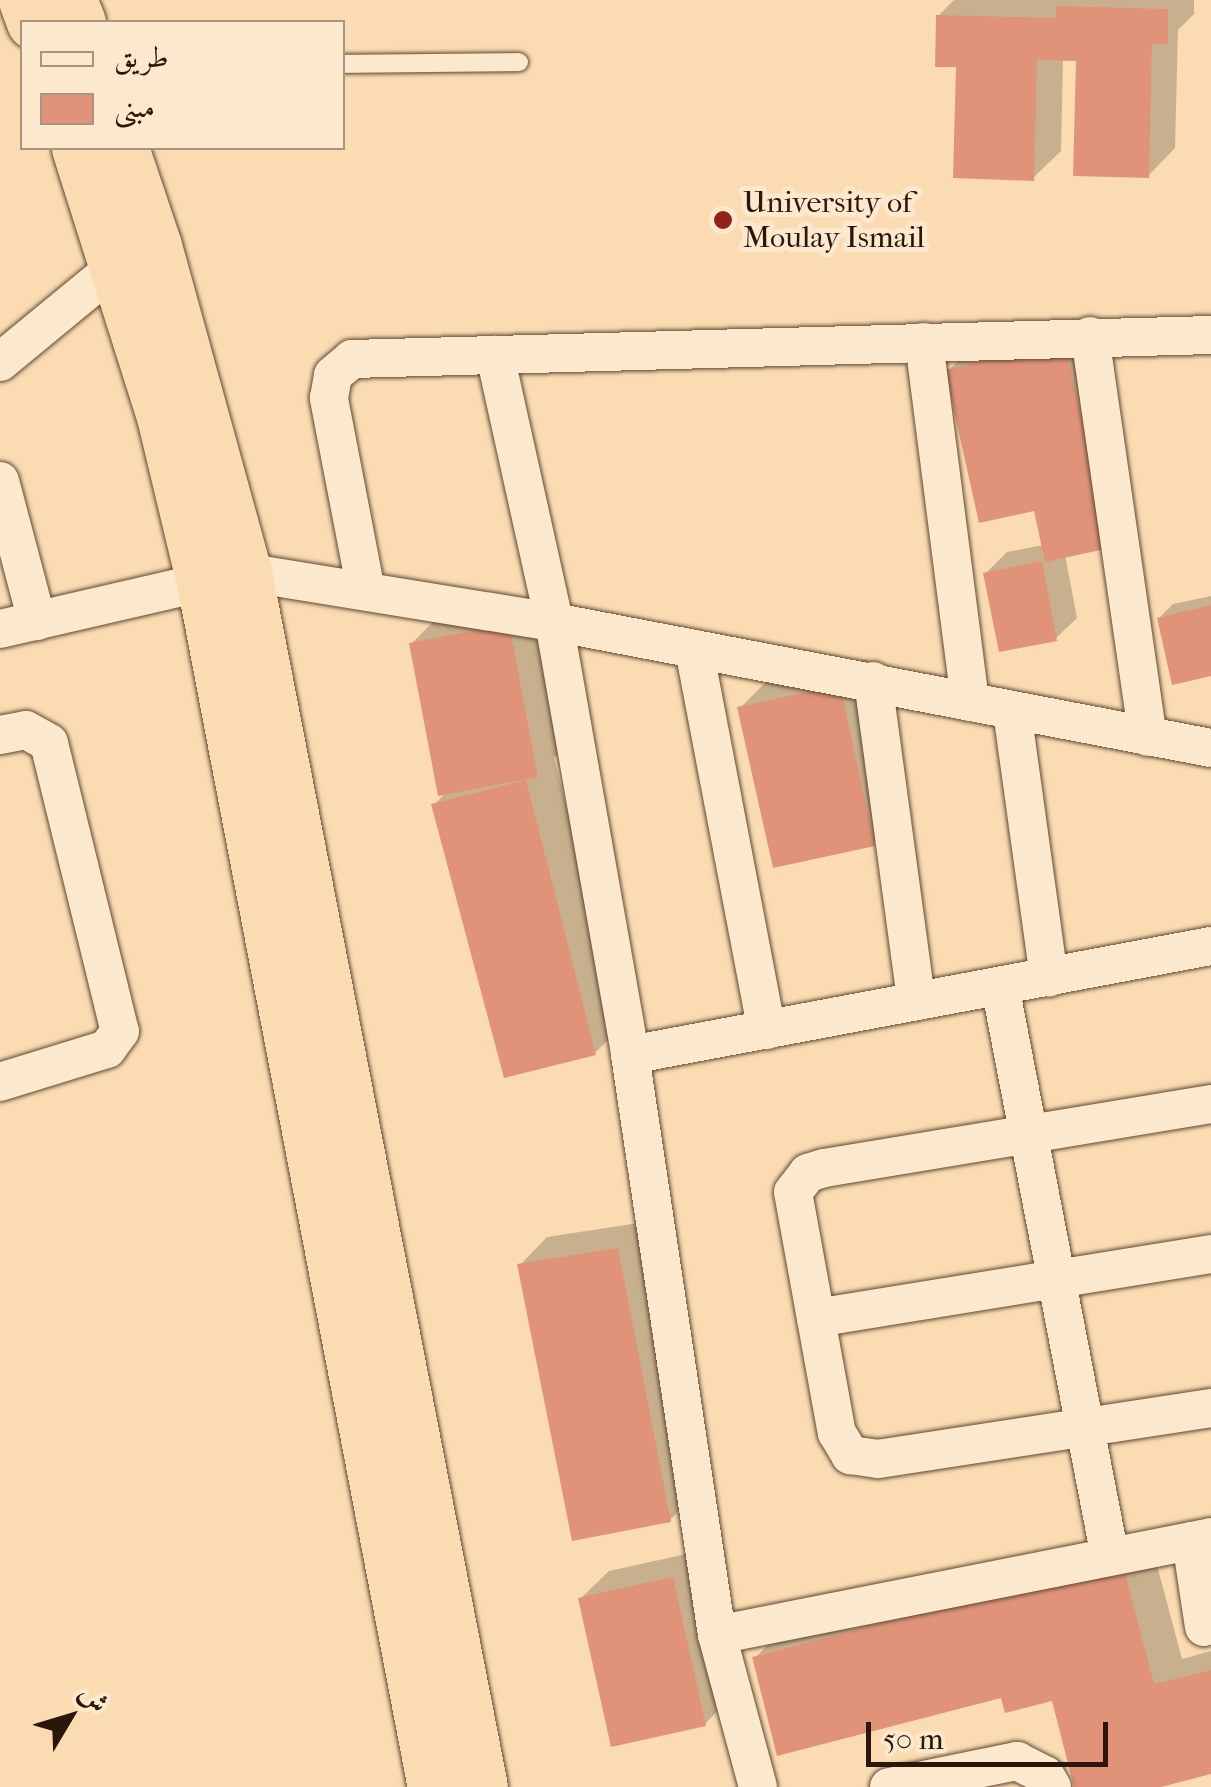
<!DOCTYPE html>
<html>
<head>
<meta charset="utf-8">
<style>
	body { margin:0 }
	#map { position:relative; width:1211px; height:1787px; overflow:hidden; background:#fbdcb2; font-family:"IM FELL French Canon",Amiri,serif }
	div>[style] { position:absolute }
	.shadow>* { inset:0; background:#0003 }
	.building>* { inset:0; background:#e1937a }
	.roads { filter:drop-shadow(0 0 2px #5e4834) drop-shadow(0 0 2px #5e4834) }
	.service>* { height:18px; margin:-9px; padding:0 9px; transform-origin:9px; border-radius:9px; background:#fce8cd }
	.minor>* { height:38px; margin:-19px; padding:0 19px; transform-origin:19px; border-radius:19px; background:#fce8cd }
	.trunk>* { height:55px; margin:-27.5px; padding:0 27.5px; transform-origin:27.5px; border-radius:27.5px; background:#fbdcb2 }
	.dots>* { width:28px; height:28px; translate:-50% -50%; box-sizing:border-box; border:5px solid #fce8cd; border-radius:50% }
	span { translate:-50% -50%; white-space:nowrap; text-align:center; line-height:1.15; -webkit-text-stroke:10px #fce8cd; paint-order:stroke }
	.poi-label { font-size:30px; color:#2a160a }
	.left { translate:0 -50%; text-align:left }
	.legend { position:absolute; left:20px; top:20px; width:325px; height:130px; box-sizing:border-box; background:#fce8cd; border:2px solid #a8947f; margin:0; padding:12px 18px; list-style:none; font-size:30px; color:#2a160a }
	.legend li { display:flex; align-items:center; gap:20px; height:50px }
	.legend b { width:50px; border:2px solid #a8947f }
	.north { position:absolute; left:20px; top:1667px; width:100px; height:100px; -webkit-text-stroke:8px #fce8cd; paint-order:stroke; rotate:52deg; font-size:28px; font-weight:700; line-height:40px; text-align:center; color:#2a160a }
	.north::after { content:''; display:block; margin:auto; width:35px; height:45px; background:#2a160a; clip-path:polygon(50% 0,100% 100%,50% 72%,0 100%) }
	.scale { position:absolute; left:866px; top:1722px; width:242px; height:45px; box-sizing:border-box; border:5px solid #2a160a; border-top:0; padding-left:12px; font-size:30px; line-height:35px; white-space:nowrap; color:#2a160a; -webkit-text-stroke:8px #fce8cd; paint-order:stroke }
</style>
</head>
<body>
<div id="map">
	<div class="shadow">
		<div style="clip-path:polygon(954px 0,1194px 0,1194px 14px,1178px 30px,1175px 148px,1148px 176px,1078px 59px,1063px 58px,1061px 151px,1033px 178px,958px 65px,938px 16px)"></div>
		<div style="clip-path:polygon(1092px 318px,1136px 518px,1108px 545px,1065px 555px,1077px 618px,1056px 638px,986px 573px,1007px 552px,1044px 545px,1036px 508px,948px 371px,975px 344px)"></div>
		<div style="clip-path:polygon(1211px 596px,1211px 673px,1159px 618px,1173px 604px)"></div>
		<div style="clip-path:polygon(536px 598px,565px 747px,554px 758px,622px 1026px,595px 1053px,434px 805px,447px 791px,411px 644px,439px 616px)"></div>
		<div style="clip-path:polygon(867px 659px,901px 817px,873px 844px,740px 708px,768px 680px)"></div>
		<div style="clip-path:polygon(645px 1222px,698px 1492px,670px 1520px,520px 1265px,547px 1237px)"></div>
		<div style="clip-path:polygon(1149px 1535px,1182px 1659px,1211px 1651px,1211px 1771px,1151px 1787px,1077px 1787px,1053px 1698px,1003px 1695px,755px 1658px,782px 1630px)"></div>
		<div style="clip-path:polygon(700px 1551px,732px 1696px,705px 1724px,581px 1598px,609px 1571px)"></div>
	</div>
	<div class="building">
		<div style="clip-path:polygon(1056px 6px,1168px 9px,1168px 44px,1152px 44px,1149px 178px,1073px 176px,1076px 61px,1037px 60px,1034px 181px,953px 178px,956px 67px,935px 67px,936px 15px,1056px 18px)"></div>
		<div style="clip-path:polygon(1065px 344px,1110px 548px,1045px 562px,1034px 511px,979px 523px,945px 370px)"></div>
		<div style="clip-path:polygon(1042px 561px,1057px 641px,999px 652px,983px 573px)"></div>
		<div style="clip-path:polygon(1211px 605px,1211px 676px,1172px 685px,1157px 618px)"></div>
		<div style="clip-path:polygon(509px 624px,538px 777px,438px 796px,409px 643px)"></div>
		<div style="clip-path:polygon(840px 685px,875px 846px,773px 868px,737px 707px)"></div>
		<div style="clip-path:polygon(526px 780px,596px 1055px,504px 1078px,431px 804px)"></div>
		<div style="clip-path:polygon(618px 1248px,671px 1522px,572px 1541px,517px 1264px)"></div>
		<div style="clip-path:polygon(1122px 1561px,1154px 1684px,1211px 1670px,1211px 1774px,1161px 1787px,1074px 1787px,1052px 1701px,1005px 1713px,1001px 1698px,777px 1756px,752px 1657px)"></div>
		<div style="clip-path:polygon(673px 1577px,706px 1726px,611px 1747px,578px 1598px)"></div>
	</div>
	<div class="roads">
		<div class="service">
			<div style="left:342px;top:64px;width:177px;rotate:-0.6deg"></div>
		</div>
		<div class="minor">
			<div style="left:1090px;top:336px;width:405px;rotate:81.8deg"></div>
			<div style="left:924px;top:342px;width:363px;rotate:82.7deg"></div>
			<div style="left:495px;top:355px;width:273px;rotate:77.5deg"></div>
			<div style="left:554px;top:622px;width:440px;rotate:80deg"></div>
			<div style="left:630px;top:1055px;width:586px;rotate:81.47deg"></div>
			<div style="left:717px;top:1635px;width:157px;rotate:74.9deg"></div>
			<div style="left:0;top:362px;width:154px;rotate:-39.5deg"></div>
			<div style="left:0;top:481px;width:145px;rotate:75.2deg"></div>
			<div style="left:244px;top:572px;width:314px;rotate:9.2deg"></div>
			<div style="left:554px;top:622px;width:669px;rotate:10.86deg"></div>
			<div style="left:366px;top:591px;width:197px;rotate:-100.9deg"></div>
			<div style="left:329px;top:398px;width:23px;rotate:-80deg"></div>
			<div style="left:333px;top:375px;width:25px;rotate:-40deg"></div>
			<div style="left:352px;top:359px;width:859px;rotate:-1.6deg"></div>
			<div style="left:0;top:629px;width:209px;rotate:-13deg"></div>
			<div style="left:694px;top:649px;width:388px;rotate:79.2deg"></div>
			<div style="left:873px;top:681px;width:323px;rotate:82.3deg"></div>
			<div style="left:1012px;top:711px;width:269px;rotate:82.1deg"></div>
			<div style="left:0;top:735px;width:26px;rotate:-11deg"></div>
			<div style="left:26px;top:730px;width:26px;rotate:29deg"></div>
			<div style="left:49px;top:743px;width:297px;rotate:76.2deg"></div>
			<div style="left:120px;top:1031px;width:22px;rotate:126deg"></div>
			<div style="left:107px;top:1049px;width:112px;rotate:162.9deg"></div>
			<div style="left:1000px;top:986px;width:581px;rotate:79.1deg"></div>
			<div style="left:630px;top:1055px;width:591px;rotate:-10.63deg"></div>
			<div style="left:1211px;top:1104px;width:392px;rotate:170.6deg"></div>
			<div style="left:824px;top:1168px;width:17px;rotate:163deg"></div>
			<div style="left:808px;top:1173px;width:24px;rotate:128deg"></div>
			<div style="left:793px;top:1192px;width:245px;rotate:79.7deg"></div>
			<div style="left:837px;top:1433px;width:26px;rotate:59deg"></div>
			<div style="left:850px;top:1455px;width:28px;rotate:8deg"></div>
			<div style="left:878px;top:1459px;width:337px;rotate:-8.7deg"></div>
			<div style="left:816px;top:1318px;width:400px;rotate:-9.2deg"></div>
			<div style="left:1191px;top:1541px;width:87px;rotate:81.4deg"></div>
			<div style="left:717px;top:1635px;width:504px;rotate:-11.22deg"></div>
			<div style="left:889px;top:1787px;width:131px;rotate:-11.5deg"></div>
			<div style="left:1017px;top:1761px;width:31px;rotate:27deg"></div>
			<div style="left:1045px;top:1775px;width:14px;rotate:60deg"></div>
		</div>
		<div class="trunk">
			<div style="left:26px;top:0;width:23px;rotate:70deg"></div>
			<div style="left:69px;top:0;width:24px;rotate:68deg"></div>
			<div style="left:79px;top:148px;width:281px;rotate:72.4deg"></div>
			<div style="left:164px;top:416px;width:171px;rotate:76.5deg"></div>
			<div style="left:204px;top:582px;width:1227px;rotate:79.15deg"></div>
			<div style="left:121px;top:148px;width:103px;rotate:71.4deg"></div>
			<div style="left:154px;top:246px;width:338px;rotate:74.6deg"></div>
			<div style="left:244px;top:572px;width:1238px;rotate:79.01deg"></div>
		</div>
	</div>
	<div class="dots">
		<div style="left:723px;top:220px;background:#8f2418"></div>
	</div>
	<div class="poi-label">
		<span class="left" style="left:743px;top:220px">University of<br>Moulay Ismail</span>
	</div>
	<ul class="legend">
	<li><b style="height:12px;background:#fce8cd"></b>طريق</li>
	<li><b style="height:28px;background:#e1937a"></b>مبنى</li>
	</ul>
	<div class="north">ش</div>
	<div class="scale">50 m</div>
</div>
</body>
</html>
